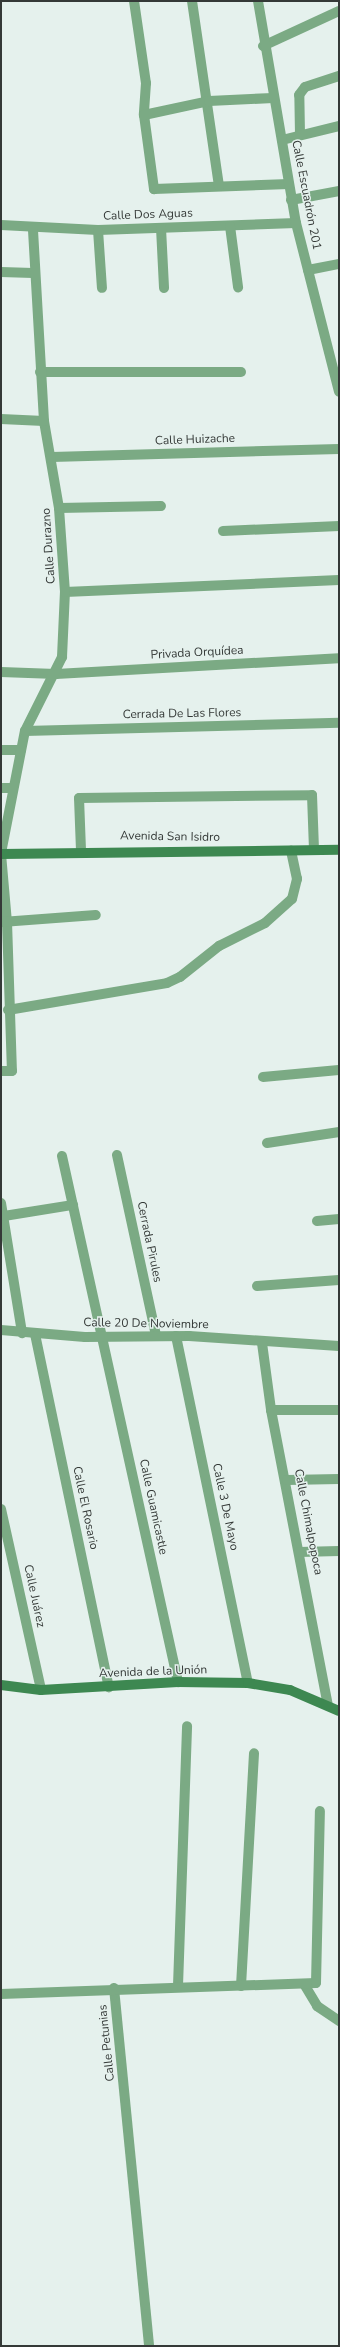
<!DOCTYPE html>
<html>
<head>
<meta charset="utf-8">
<style>
	body { margin:0 }
	#map { position:relative; width:340px; height:2347px; overflow:hidden; background:#e5f1ed; font-family:"Nunito Sans",sans-serif }
	div>[style] { position:absolute }
	.minor>* { height:10px; margin:-5px; padding:0 5px; transform-origin:5px; border-radius:5px; background:#7baa84 }
	.tertiary>* { height:10px; margin:-5px; padding:0 5px; transform-origin:5px; border-radius:5px; background:#7baa84 }
	.secondary>* { height:10px; margin:-5px; padding:0 5px; transform-origin:5px; border-radius:5px; background:#3d8851 }
	span { translate:-50% -50%; white-space:nowrap; text-align:center; line-height:1.15; -webkit-text-stroke:3px #e5f1ed; paint-order:stroke }
	.street-label { font-size:12px; color:#343937 }
	.frame { position:absolute; inset:0; border:2px solid #343937; pointer-events:none }
</style>
</head>
<body>
<div id="map">
	<div class="minor">
		<div style="left:134px;top:1px;width:83px;rotate:81.7deg"></div>
		<div style="left:146px;top:83px;width:32px;rotate:94deg"></div>
		<div style="left:144px;top:115px;width:75px;rotate:82.3deg"></div>
		<div style="left:154px;top:189px;width:135px;rotate:-2.1deg"></div>
		<div style="left:192px;top:1px;width:187px;rotate:81.7deg"></div>
		<div style="left:263px;top:46px;width:84px;rotate:-24.7deg"></div>
		<div style="left:144px;top:115px;width:66px;rotate:-12.2deg"></div>
		<div style="left:209px;top:101px;width:64px;rotate:-2.7deg"></div>
		<div style="left:300px;top:134px;width:39px;rotate:-91deg"></div>
		<div style="left:299px;top:95px;width:10px;rotate:-53deg"></div>
		<div style="left:305px;top:87px;width:36px;rotate:-18deg"></div>
		<div style="left:282px;top:140px;width:59px;rotate:-13.8deg"></div>
		<div style="left:291px;top:200px;width:49px;rotate:-10.6deg"></div>
		<div style="left:1px;top:225px;width:97px;rotate:3deg"></div>
		<div style="left:98px;top:230px;width:198px;rotate:-2deg"></div>
		<div style="left:230px;top:226px;width:62px;rotate:82.5deg"></div>
		<div style="left:161px;top:228px;width:60px;rotate:87.1deg"></div>
		<div style="left:98px;top:230px;width:58px;rotate:86.1deg"></div>
		<div style="left:308px;top:270px;width:32px;rotate:-11deg"></div>
		<div style="left:1px;top:272px;width:32px;rotate:2deg"></div>
		<div style="left:40px;top:372px;width:201px"></div>
		<div style="left:1px;top:419px;width:43px;rotate:2.7deg"></div>
		<div style="left:52px;top:457px;width:287px;rotate:-1.6deg"></div>
		<div style="left:59px;top:508px;width:102px;rotate:-1.1deg"></div>
		<div style="left:223px;top:531px;width:116px;rotate:-2.5deg"></div>
		<div style="left:65px;top:592px;width:274px;rotate:-2.5deg"></div>
		<div style="left:1px;top:672px;width:55px;rotate:2.1deg"></div>
		<div style="left:56px;top:674px;width:283px;rotate:-3.2deg"></div>
		<div style="left:25px;top:731px;width:314px;rotate:-1.5deg"></div>
		<div style="left:1px;top:750px;width:20px"></div>
		<div style="left:1px;top:788px;width:12px"></div>
		<div style="left:81px;top:850px;width:52px;rotate:-92.2deg"></div>
		<div style="left:79px;top:798px;width:233px;rotate:-0.7deg"></div>
		<div style="left:312px;top:795px;width:55px;rotate:87.9deg"></div>
		<div style="left:1px;top:853px;width:124px;rotate:-78.9deg"></div>
		<div style="left:25px;top:731px;width:83px;rotate:-63.4deg"></div>
		<div style="left:62px;top:657px;width:65px;rotate:-87.4deg"></div>
		<div style="left:65px;top:592px;width:84px;rotate:-94.1deg"></div>
		<div style="left:59px;top:508px;width:88px;rotate:-99.8deg"></div>
		<div style="left:44px;top:421px;width:193px;rotate:-93.3deg"></div>
		<div style="left:1px;top:854px;width:68px;rotate:85deg"></div>
		<div style="left:7px;top:922px;width:149px;rotate:88.1deg"></div>
		<div style="left:12px;top:1071px;width:11px;rotate:180deg"></div>
		<div style="left:2px;top:922px;width:94px;rotate:-4.3deg"></div>
		<div style="left:8px;top:1010px;width:161px;rotate:-9.6deg"></div>
		<div style="left:167px;top:983px;width:14px;rotate:-25deg"></div>
		<div style="left:180px;top:977px;width:50px;rotate:-38.5deg"></div>
		<div style="left:219px;top:946px;width:51px;rotate:-26.6deg"></div>
		<div style="left:265px;top:923px;width:36px;rotate:-42deg"></div>
		<div style="left:292px;top:899px;width:21px;rotate:-76deg"></div>
		<div style="left:297px;top:879px;width:29px;rotate:-102deg"></div>
		<div style="left:263px;top:1077px;width:76px;rotate:-5.3deg"></div>
		<div style="left:267px;top:1143px;width:73px;rotate:-8.7deg"></div>
		<div style="left:117px;top:1155px;width:185px;rotate:77.8deg"></div>
		<div style="left:62px;top:1156px;width:539px;rotate:77.56deg"></div>
		<div style="left:1px;top:1203px;width:132px;rotate:80.8deg"></div>
		<div style="left:4px;top:1216px;width:70px;rotate:-9.1deg"></div>
		<div style="left:317px;top:1221px;width:22px;rotate:-5deg"></div>
		<div style="left:257px;top:1286px;width:82px;rotate:-4.2deg"></div>
		<div style="left:1px;top:1330px;width:84px;rotate:4.8deg"></div>
		<div style="left:85px;top:1337px;width:104px;rotate:-0.6deg"></div>
		<div style="left:189px;top:1336px;width:150px;rotate:3.8deg"></div>
		<div style="left:35px;top:1334px;width:361px;rotate:78.2deg"></div>
		<div style="left:176px;top:1336px;width:354px;rotate:78.3deg"></div>
		<div style="left:262px;top:1343px;width:68px;rotate:82.3deg"></div>
		<div style="left:271px;top:1410px;width:301px;rotate:79.1deg"></div>
		<div style="left:271px;top:1410px;width:68px"></div>
		<div style="left:287px;top:1480px;width:52px;rotate:-1.1deg"></div>
		<div style="left:1px;top:1509px;width:185px;rotate:77.5deg"></div>
		<div style="left:299px;top:1552px;width:40px;rotate:-1.4deg"></div>
		<div style="left:304px;top:1984px;width:26px;rotate:59deg"></div>
		<div style="left:317px;top:2006px;width:27px;rotate:34deg"></div>
		<div style="left:178px;top:1986px;width:260px;rotate:-88deg"></div>
		<div style="left:241px;top:1986px;width:233px;rotate:-86.8deg"></div>
		<div style="left:114px;top:1988px;width:360px;rotate:84.4deg"></div>
		<div style="left:1px;top:1994px;width:315px;rotate:-2deg"></div>
		<div style="left:316px;top:1983px;width:172px;rotate:-88.7deg"></div>
	</div>
	<div class="tertiary">
		<div style="left:258px;top:1px;width:225px;rotate:80.3deg"></div>
		<div style="left:296px;top:223px;width:174px;rotate:75.7deg"></div>
	</div>
	<div class="secondary">
		<div style="left:1px;top:854px;width:338px;rotate:-0.7deg"></div>
		<div style="left:1px;top:1685px;width:40px;rotate:7.1deg"></div>
		<div style="left:41px;top:1690px;width:137px;rotate:-3.3deg"></div>
		<div style="left:178px;top:1682px;width:70px;rotate:0.8deg"></div>
		<div style="left:248px;top:1683px;width:43px;rotate:9.5deg"></div>
		<div style="left:290px;top:1690px;width:53px;rotate:23.2deg"></div>
	</div>
	<div class="street-label">
		<span style="left:306px;top:195px;rotate:79deg">Calle Escuadrón 201</span>
		<span style="left:148px;top:215px;rotate:-2deg">Calle Dos Aguas</span>
		<span style="left:195px;top:440px;rotate:-2deg">Calle Huizache</span>
		<span style="left:49px;top:546px;rotate:-94deg">Calle Durazno</span>
		<span style="left:197px;top:653px;rotate:-3deg">Privada Orquídea</span>
		<span style="left:182px;top:714px;rotate:-1deg">Cerrada De Las Flores</span>
		<span style="left:170px;top:837px;rotate:1deg">Avenida San Isidro</span>
		<span style="left:149px;top:1242px;rotate:78deg">Cerrada Pirules</span>
		<span style="left:146px;top:1324px;rotate:1deg">Calle 20 De Noviembre</span>
		<span style="left:153px;top:1507px;rotate:78deg">Calle Guamicastle</span>
		<span style="left:225px;top:1507px;rotate:78deg">Calle 3 De Mayo</span>
		<span style="left:85px;top:1508px;rotate:78deg">Calle El Rosario</span>
		<span style="left:308px;top:1522px;rotate:79deg">Calle Chimalpopoca</span>
		<span style="left:34px;top:1596px;rotate:78deg">Calle Juárez</span>
		<span style="left:153px;top:1672px;rotate:-2deg">Avenida de la Unión</span>
		<span style="left:107px;top:2043px;rotate:-96deg">Calle Petunias</span>
	</div>
	<div class="frame"></div>
</div>
</body>
</html>
